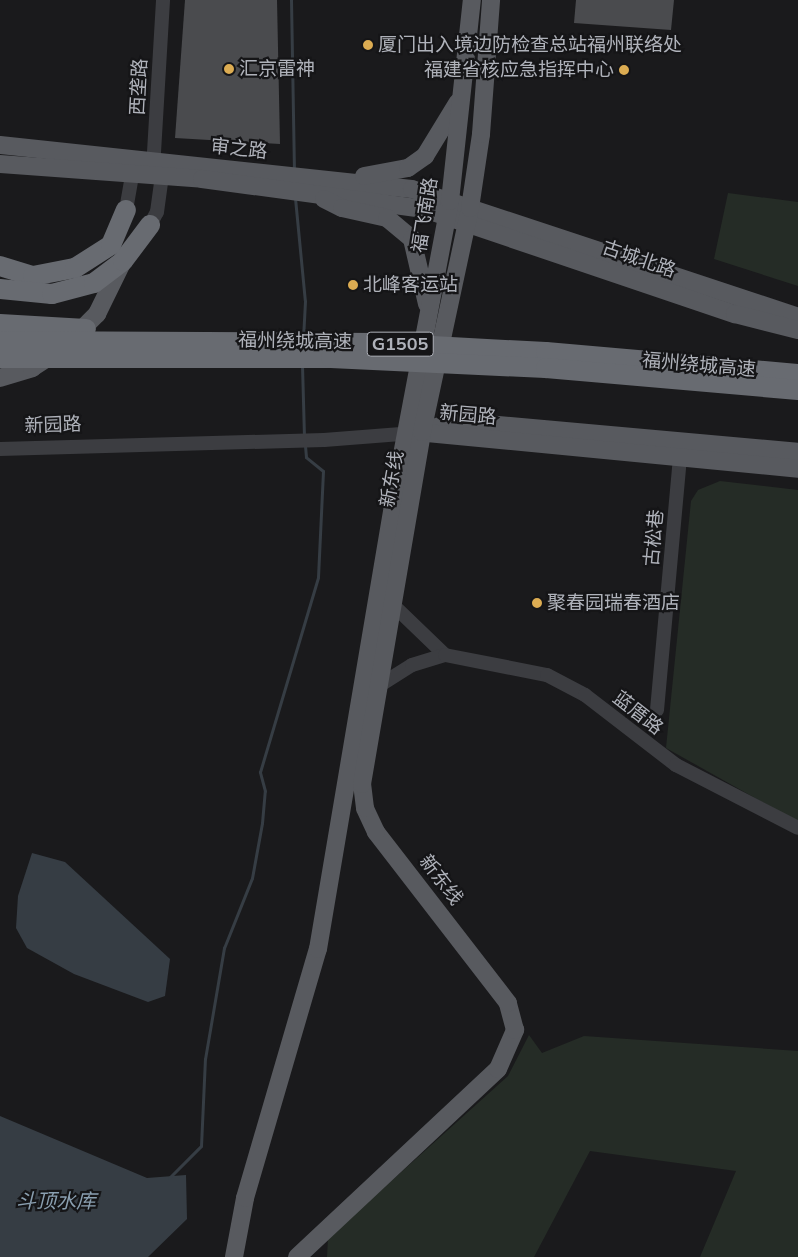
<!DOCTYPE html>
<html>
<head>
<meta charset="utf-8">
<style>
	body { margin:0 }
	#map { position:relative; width:798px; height:1257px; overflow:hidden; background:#1a1a1c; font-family:Mulish,"Noto Sans SC",sans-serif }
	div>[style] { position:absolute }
	.green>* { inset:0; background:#252c26 }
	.water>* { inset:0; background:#363d44 }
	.stream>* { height:3px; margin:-1.5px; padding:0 1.5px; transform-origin:1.5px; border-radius:1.5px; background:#363d44 }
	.building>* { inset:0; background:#4a4b4e }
	.minor>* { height:14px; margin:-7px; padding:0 7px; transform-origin:7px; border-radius:7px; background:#3c3d41 }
	.major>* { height:18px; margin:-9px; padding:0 9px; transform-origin:9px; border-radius:9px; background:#585a5f }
	.highway>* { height:20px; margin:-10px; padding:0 10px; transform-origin:10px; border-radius:10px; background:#686b71 }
	.highway-bridge>* { height:20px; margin:-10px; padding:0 10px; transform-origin:10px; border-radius:10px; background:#686b71 }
	.dots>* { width:14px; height:14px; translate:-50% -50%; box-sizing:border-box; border:2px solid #151517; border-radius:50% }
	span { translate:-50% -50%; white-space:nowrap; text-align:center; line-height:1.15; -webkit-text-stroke:4.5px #151517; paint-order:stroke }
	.shield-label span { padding:1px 4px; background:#151517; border:1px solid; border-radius:4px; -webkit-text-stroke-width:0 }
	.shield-label { font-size:18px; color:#afb2ba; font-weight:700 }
	.poi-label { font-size:19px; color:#afb2ba }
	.left { translate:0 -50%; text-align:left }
	.right { translate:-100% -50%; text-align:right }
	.street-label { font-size:19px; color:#afb2ba }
	.water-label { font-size:20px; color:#8a9fb0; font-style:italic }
</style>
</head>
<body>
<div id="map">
	<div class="green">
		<div style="clip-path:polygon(728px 193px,798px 202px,798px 286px,714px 259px)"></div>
		<div style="clip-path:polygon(720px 481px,798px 490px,798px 822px,666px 748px,691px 501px,698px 490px)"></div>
		<div style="clip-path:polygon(529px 1035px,542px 1053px,584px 1036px,798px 1051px,798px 1257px,700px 1257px,736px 1171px,590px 1151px,534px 1257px,327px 1257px,328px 1238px,508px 1076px)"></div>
	</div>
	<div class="water">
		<div style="clip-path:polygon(32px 853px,65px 862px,170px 959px,165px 996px,148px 1002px,74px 974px,27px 948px,16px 928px,18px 896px)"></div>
		<div style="clip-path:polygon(0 1116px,147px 1178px,186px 1175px,187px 1219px,148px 1257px,0 1257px)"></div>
	</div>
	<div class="stream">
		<div style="left:291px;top:0;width:172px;rotate:89deg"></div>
		<div style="left:295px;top:198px;width:103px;rotate:84.5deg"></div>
		<div style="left:305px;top:301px;width:35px;rotate:93deg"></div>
		<div style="left:302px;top:365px;width:71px;rotate:88.4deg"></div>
		<div style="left:169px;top:1178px;width:45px;rotate:-45deg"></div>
		<div style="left:201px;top:1146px;width:87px;rotate:-87.4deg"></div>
		<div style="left:205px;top:1059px;width:113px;rotate:-80.3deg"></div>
		<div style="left:224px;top:948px;width:75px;rotate:-68.2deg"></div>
		<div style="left:252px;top:878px;width:56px;rotate:-79.7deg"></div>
		<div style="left:262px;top:823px;width:32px;rotate:-85deg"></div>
		<div style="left:265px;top:791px;width:20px;rotate:-105deg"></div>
		<div style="left:260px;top:772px;width:203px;rotate:-73.4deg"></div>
		<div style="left:318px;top:577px;width:106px;rotate:-87.3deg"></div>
		<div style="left:323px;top:471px;width:22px;rotate:-141deg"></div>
		<div style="left:306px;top:457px;width:12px;rotate:-95deg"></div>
	</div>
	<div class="building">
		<div style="clip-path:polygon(185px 0,277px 0,280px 144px,175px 138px)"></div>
		<div style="clip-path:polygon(576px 0,674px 0,671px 30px,574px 23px)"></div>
	</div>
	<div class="minor">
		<div style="left:153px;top:169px;width:169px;rotate:-86.6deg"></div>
		<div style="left:126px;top:210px;width:47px;rotate:-80.1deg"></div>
		<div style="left:150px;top:225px;width:15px;rotate:-62deg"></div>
		<div style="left:157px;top:212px;width:44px;rotate:-82.2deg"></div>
		<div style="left:0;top:449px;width:324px;rotate:-1.6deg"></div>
		<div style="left:324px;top:440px;width:90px;rotate:-4.4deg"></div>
		<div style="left:391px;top:603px;width:75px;rotate:43.9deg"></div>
		<div style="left:377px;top:687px;width:41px;rotate:-32.2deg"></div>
		<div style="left:412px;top:665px;width:34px;rotate:-17deg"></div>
		<div style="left:445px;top:655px;width:104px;rotate:11.1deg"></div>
		<div style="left:547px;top:675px;width:43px;rotate:27.8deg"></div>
		<div style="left:585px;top:695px;width:115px;rotate:37.6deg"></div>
		<div style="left:676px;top:765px;width:137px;rotate:27.3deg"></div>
		<div style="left:657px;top:710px;width:253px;rotate:-84.8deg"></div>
	</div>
	<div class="major">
		<div style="left:0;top:145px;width:414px;rotate:6.1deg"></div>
		<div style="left:412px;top:189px;width:407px;rotate:18.3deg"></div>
		<div style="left:0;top:164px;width:203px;rotate:4.2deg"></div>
		<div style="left:202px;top:179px;width:224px;rotate:7.7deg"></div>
		<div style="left:424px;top:209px;width:328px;rotate:18.7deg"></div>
		<div style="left:735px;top:314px;width:65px;rotate:14.3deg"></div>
		<div style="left:364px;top:176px;width:45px;rotate:-10.3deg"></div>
		<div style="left:408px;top:168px;width:21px;rotate:-35deg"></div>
		<div style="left:425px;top:156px;width:63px;rotate:-58.6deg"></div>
		<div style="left:324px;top:199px;width:20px;rotate:27deg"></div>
		<div style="left:342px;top:208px;width:46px;rotate:12.5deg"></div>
		<div style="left:387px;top:218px;width:33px;rotate:40deg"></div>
		<div style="left:412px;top:239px;width:67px;rotate:77deg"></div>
		<div style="left:74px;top:337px;width:33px;rotate:-45deg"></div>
		<div style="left:97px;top:314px;width:59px;rotate:-63.9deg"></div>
		<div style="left:0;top:378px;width:34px;rotate:-17deg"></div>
		<div style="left:32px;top:368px;width:24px;rotate:-33deg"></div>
		<div style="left:422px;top:432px;width:34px;rotate:-19deg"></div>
		<div style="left:454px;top:421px;width:345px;rotate:5.1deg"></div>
		<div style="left:427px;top:433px;width:373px;rotate:5.5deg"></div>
		<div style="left:234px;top:1257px;width:60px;rotate:-79.4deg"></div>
		<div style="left:245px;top:1198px;width:259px;rotate:-73.7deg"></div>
		<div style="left:318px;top:949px;width:480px;rotate:-80.4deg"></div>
		<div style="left:398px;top:476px;width:280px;rotate:-79.3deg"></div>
		<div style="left:450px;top:201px;width:202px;rotate:-83.8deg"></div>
		<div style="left:297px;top:1257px;width:275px;rotate:-43.1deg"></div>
		<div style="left:498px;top:1069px;width:43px;rotate:-66.4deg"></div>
		<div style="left:515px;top:1030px;width:28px;rotate:-105deg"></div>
		<div style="left:508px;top:1003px;width:216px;rotate:-127.7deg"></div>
		<div style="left:376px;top:832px;width:26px;rotate:-115deg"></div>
		<div style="left:365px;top:808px;width:24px;rotate:-97deg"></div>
		<div style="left:362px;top:784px;width:357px;rotate:-80.3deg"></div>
		<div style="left:422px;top:432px;width:229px;rotate:-77.9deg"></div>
		<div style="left:470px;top:208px;width:75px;rotate:-81.5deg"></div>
		<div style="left:481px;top:134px;width:134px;rotate:-85.7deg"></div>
	</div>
	<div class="highway">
		<div style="left:0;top:266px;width:34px;rotate:17deg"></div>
		<div style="left:33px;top:276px;width:43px;rotate:-10.8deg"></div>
		<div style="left:75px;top:268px;width:43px;rotate:-32.6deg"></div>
		<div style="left:111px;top:245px;width:38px;rotate:-67deg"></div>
		<div style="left:0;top:289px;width:52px;rotate:5.5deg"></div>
		<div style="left:52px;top:294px;width:43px;rotate:-14.7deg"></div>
		<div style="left:94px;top:283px;width:36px;rotate:-37deg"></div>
		<div style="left:123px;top:261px;width:45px;rotate:-53.1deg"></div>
	</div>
	<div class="highway-bridge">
		<div style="left:0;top:324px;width:86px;rotate:3.3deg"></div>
		<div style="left:0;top:341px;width:378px;rotate:0.3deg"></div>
		<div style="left:378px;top:343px;width:168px;rotate:3.1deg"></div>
		<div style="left:546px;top:352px;width:253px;rotate:5deg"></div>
		<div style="left:0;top:358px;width:331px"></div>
		<div style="left:331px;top:358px;width:215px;rotate:2.7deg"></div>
		<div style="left:546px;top:368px;width:253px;rotate:5deg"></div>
	</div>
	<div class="dots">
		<div style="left:368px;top:45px;background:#dcac52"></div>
		<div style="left:229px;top:69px;background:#dcac52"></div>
		<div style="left:624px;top:70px;background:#dcac52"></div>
		<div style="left:353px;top:285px;background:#dcac52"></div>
		<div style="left:537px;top:603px;background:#dcac52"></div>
	</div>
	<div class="shield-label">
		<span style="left:400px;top:344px">G1505</span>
	</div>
	<div class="poi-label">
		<span class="left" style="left:378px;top:45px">厦门出入境边防检查总站福州联络处</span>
		<span class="left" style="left:239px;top:69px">汇京雷神</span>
		<span class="right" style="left:614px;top:70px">福建省核应急指挥中心</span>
		<span class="left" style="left:363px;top:285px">北峰客运站</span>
		<span class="left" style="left:547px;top:603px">聚春园瑞春酒店</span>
	</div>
	<div class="street-label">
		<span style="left:139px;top:87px;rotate:-87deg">西垄路</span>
		<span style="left:239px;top:149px;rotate:6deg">审之路</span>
		<span style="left:425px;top:215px;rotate:-81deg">福飞南路</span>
		<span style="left:639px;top:259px;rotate:19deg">古城北路</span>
		<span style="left:295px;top:341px;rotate:1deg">福州绕城高速</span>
		<span style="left:699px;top:365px;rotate:5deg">福州绕城高速</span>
		<span style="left:468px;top:415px;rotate:5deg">新园路</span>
		<span style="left:53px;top:425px;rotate:-2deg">新园路</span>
		<span style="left:392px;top:479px;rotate:-80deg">新东线</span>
		<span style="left:654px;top:538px;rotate:-85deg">古松巷</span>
		<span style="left:638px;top:713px;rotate:38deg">蓝厝路</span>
		<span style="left:441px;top:880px;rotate:52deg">新东线</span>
	</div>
	<div class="water-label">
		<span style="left:56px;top:1200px">斗顶水库</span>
	</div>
</div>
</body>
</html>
